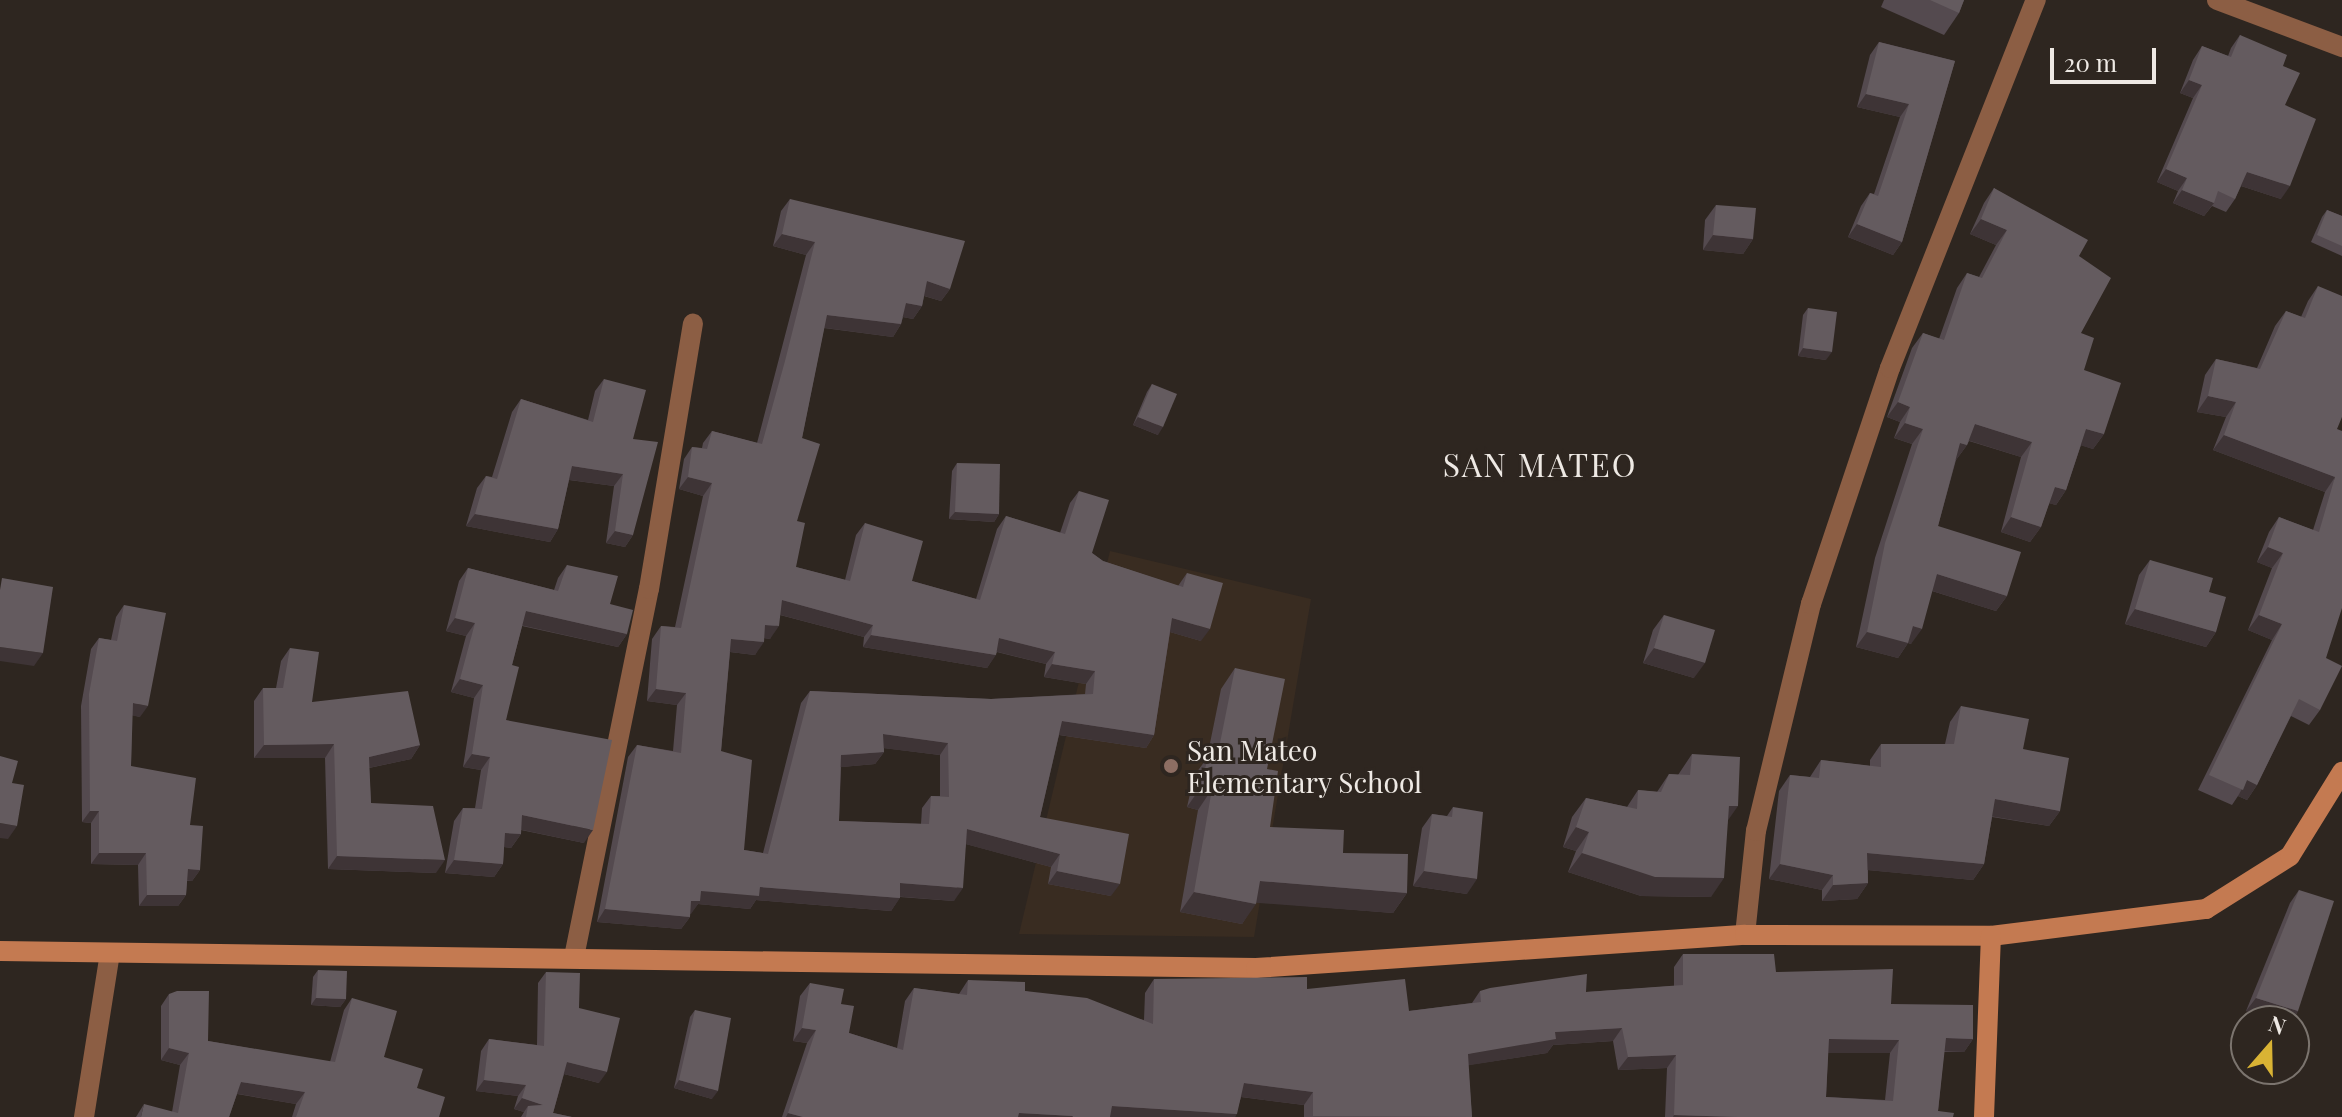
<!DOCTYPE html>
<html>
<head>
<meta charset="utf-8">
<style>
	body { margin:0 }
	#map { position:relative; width:2342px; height:1117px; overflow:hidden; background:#2e2620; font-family:"Playfair Display",serif }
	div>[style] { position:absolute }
	.built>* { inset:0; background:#392c21 }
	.street>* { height:20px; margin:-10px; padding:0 10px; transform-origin:10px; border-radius:10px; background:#8c5e44 }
	.secondary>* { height:20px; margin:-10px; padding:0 10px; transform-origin:10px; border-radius:10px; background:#c47a51 }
	.wall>* { inset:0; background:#544a4f }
	.shaded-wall>* { inset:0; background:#3e3436 }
	.building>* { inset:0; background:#645b5f }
	.dots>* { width:22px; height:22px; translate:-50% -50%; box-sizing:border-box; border:4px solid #2e2620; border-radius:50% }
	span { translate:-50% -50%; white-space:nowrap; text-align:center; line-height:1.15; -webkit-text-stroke:6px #2e2620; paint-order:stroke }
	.poi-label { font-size:28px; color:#eee9e4 }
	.left { translate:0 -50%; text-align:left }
	.quarter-label { font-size:32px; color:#eee9e4; letter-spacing:2px }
	.north { position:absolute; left:2230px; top:1005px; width:80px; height:80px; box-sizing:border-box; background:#2e2620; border:2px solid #7b746e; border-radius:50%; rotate:20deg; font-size:22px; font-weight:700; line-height:32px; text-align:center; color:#eee9e4 }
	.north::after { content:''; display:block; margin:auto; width:28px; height:36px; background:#d9b334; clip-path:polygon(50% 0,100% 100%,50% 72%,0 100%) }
	.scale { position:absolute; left:2050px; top:48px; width:106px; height:36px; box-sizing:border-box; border:4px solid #eee9e4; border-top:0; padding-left:10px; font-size:24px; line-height:28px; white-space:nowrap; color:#eee9e4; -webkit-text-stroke:6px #2e2620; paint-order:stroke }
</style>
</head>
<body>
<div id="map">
	<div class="built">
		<div style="clip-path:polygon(1110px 551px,1311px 599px,1254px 937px,1019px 934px)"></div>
	</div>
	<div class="street">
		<div style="left:2217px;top:0;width:134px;rotate:20.6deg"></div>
		<div style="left:1745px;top:935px;width:105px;rotate:-84deg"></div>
		<div style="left:1756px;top:831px;width:234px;rotate:-76.4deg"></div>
		<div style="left:1811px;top:604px;width:249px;rotate:-71.5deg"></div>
		<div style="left:1890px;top:368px;width:396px;rotate:-68.4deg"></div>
		<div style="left:574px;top:957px;width:376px;rotate:-78.5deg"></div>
		<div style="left:649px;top:589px;width:269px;rotate:-80.6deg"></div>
		<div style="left:84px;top:1117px;width:166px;rotate:-81deg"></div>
	</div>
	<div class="secondary">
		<div style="left:0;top:951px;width:1256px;rotate:0.78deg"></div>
		<div style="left:1256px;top:968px;width:490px;rotate:-3.9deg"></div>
		<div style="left:1745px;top:935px;width:246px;rotate:0.2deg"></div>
		<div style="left:1991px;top:936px;width:217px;rotate:-7.2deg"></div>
		<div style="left:2206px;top:909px;width:99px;rotate:-32.2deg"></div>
		<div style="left:2290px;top:856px;width:99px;rotate:-58.2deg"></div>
		<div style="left:1984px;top:1117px;width:181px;rotate:-87.8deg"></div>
	</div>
	<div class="wall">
		<div style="clip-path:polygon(1884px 0,1964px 0,1959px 13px,1944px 35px,1881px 7px)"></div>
		<div style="clip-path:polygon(2240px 35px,2283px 66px,2285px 105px,2281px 199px,2241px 186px,2235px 199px,2226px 212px,2212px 206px,2204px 216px,2173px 203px,2178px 191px,2157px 182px,2193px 98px,2180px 93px,2193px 60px,2202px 46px,2228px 56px,2231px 48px)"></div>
		<div style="clip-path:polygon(1879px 42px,1955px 61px,1902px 242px,1893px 255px,1848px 237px,1861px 206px,1870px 193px,1874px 194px,1900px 117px,1857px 107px,1870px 55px)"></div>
		<div style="clip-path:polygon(1994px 188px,2079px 256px,2081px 333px,2084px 370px,2104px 434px,2093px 449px,2081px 445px,2066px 490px,2056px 505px,2049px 503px,2041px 527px,2030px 542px,2001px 532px,2021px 457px,1969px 441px,1967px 445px,1956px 460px,1938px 526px,2007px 596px,1996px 611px,1932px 591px,1911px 644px,1908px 643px,1898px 658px,1856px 647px,1875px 558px,1912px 444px,1894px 438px,1900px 422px,1887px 417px,1912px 348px,1923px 333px,1939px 339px,1957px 288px,1967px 273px,1979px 277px,1996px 245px,1970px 234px,1984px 203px)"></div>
		<div style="clip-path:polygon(evenodd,790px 199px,950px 289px,941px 301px,924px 296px,922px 306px,913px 319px,903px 317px,901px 324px,893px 337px,824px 328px,802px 438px,797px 521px,796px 567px,845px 580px,856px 535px,865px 523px,912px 581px,976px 599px,997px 529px,1006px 516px,1060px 533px,1070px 503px,1079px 491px,1092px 553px,1103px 561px,1178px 586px,1187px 573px,1201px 641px,1170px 632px,1154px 735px,1146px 748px,1059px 735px,1040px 817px,1111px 896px,1048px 884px,1051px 867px,966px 844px,954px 901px,900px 897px,891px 911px,756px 900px,750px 909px,698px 904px,690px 914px,690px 917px,681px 929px,597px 922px,628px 757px,637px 745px,673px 751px,677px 705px,647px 701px,652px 639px,661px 626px,675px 627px,703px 496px,679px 489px,684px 459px,692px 447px,702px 448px,703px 443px,712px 431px,757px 443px,806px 255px,773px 246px,781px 211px,790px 199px,780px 615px,864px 637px,863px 647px,987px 668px,997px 652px,1046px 664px,1044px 677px,1086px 684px,1085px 694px,991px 699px,810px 691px,801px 703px,763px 853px,744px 850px,721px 751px,730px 652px,755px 655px,764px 638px,770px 639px,780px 615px,790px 199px,884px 748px,940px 755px,940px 796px,931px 796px,922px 808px,921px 824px,839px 821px,841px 767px,875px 764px,884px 752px,884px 748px)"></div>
		<div style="clip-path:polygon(1716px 205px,1753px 239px,1743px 254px,1703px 250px,1705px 220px)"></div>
		<div style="clip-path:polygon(2327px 210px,2342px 216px,2342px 256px,2311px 242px,2322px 217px)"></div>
		<div style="clip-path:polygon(2318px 286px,2337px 429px,2326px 658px,2320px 710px,2309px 725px,2291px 716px,2257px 785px,2247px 800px,2238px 796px,2232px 805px,2198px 790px,2272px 640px,2248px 630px,2272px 568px,2257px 562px,2269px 532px,2279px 517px,2313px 530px,2325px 492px,2213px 450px,2226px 417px,2197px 412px,2205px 375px,2216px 359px,2257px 368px,2275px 326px,2286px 311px,2301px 317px,2308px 301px)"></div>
		<div style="clip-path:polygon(1808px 308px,1826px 360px,1798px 356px,1803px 315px)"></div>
		<div style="clip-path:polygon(604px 379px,633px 439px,633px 535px,625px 547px,606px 543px,614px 486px,569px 480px,558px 529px,550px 542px,466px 526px,477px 488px,486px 476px,492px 477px,512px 412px,521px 399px,588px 420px,595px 391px)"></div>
		<div style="clip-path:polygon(1152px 384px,1158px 435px,1133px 425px,1147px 392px)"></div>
		<div style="clip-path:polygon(957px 463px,999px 514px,994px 522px,949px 519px,952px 471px)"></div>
		<div style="clip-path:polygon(2150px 560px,2209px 592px,2216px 632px,2206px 647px,2125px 624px,2139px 575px)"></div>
		<div style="clip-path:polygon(567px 565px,610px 604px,627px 634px,618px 647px,522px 626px,512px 665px,506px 720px,584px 843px,521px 830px,521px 834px,511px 848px,504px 847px,503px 864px,494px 877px,445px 873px,454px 821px,463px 808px,475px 808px,481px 770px,463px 767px,474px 698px,451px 692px,466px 636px,446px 631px,459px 581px,468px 568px,554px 590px,558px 578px)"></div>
		<div style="clip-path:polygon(124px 605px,140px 717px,132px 715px,131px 766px,190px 825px,200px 870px,192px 881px,187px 881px,186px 895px,178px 906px,139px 906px,138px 865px,91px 864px,91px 823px,82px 822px,81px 706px,91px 649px,99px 638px,111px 640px,116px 617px)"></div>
		<div style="clip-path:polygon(1664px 615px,1694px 678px,1643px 663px,1653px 630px)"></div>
		<div style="clip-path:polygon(290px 648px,312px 702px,420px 745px,411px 759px,369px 768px,371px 803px,436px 873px,328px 869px,325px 758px,254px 758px,254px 701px,263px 688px,276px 688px,281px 661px)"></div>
		<div style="clip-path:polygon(1235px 668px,1267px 769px,1270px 827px,1343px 853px,1407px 893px,1393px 913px,1256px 902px,1242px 924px,1180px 912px,1198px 810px,1187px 807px,1194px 776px,1207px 758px,1221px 689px)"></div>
		<div style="clip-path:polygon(1961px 706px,2023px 749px,2060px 811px,2049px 826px,1992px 817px,1984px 864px,1973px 880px,1868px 870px,1868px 883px,1857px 899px,1822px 901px,1822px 890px,1769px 879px,1779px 791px,1790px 775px,1810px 777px,1821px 760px,1870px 766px,1870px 760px,1881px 744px,1945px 744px,1950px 722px)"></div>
		<div style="clip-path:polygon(1692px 754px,1728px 820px,1711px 897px,1641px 896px,1568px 872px,1576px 851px,1563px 847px,1572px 817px,1586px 798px,1627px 807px,1638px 790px,1657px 792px,1669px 774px,1678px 775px)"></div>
		<div style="clip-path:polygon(1453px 807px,1467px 894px,1413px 886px,1422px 828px,1432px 814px,1447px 816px)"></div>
		<div style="clip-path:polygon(2299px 890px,2298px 1011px,2292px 1021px,2278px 1021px,2246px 1011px,2290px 903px)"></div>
		<div style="clip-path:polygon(evenodd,1683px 954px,1776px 972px,1891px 1004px,1973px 1039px,1964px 1052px,1944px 1052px,1938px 1111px,1953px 1117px,1665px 1117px,1667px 1068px,1618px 1070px,1613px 1041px,1553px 1045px,1547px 1053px,1468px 1065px,1472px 1117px,1304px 1117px,1304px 1105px,1241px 1097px,1235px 1117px,782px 1117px,807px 1043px,793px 1041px,800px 996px,810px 983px,841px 1004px,849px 1033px,897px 1048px,905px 1001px,914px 988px,959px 994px,968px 980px,1025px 991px,1144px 1020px,1145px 993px,1154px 979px,1307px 989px,1409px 1011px,1472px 1003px,1480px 991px,1586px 992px,1674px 986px,1674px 967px,1683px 954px,1828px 1053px,1890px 1053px,1885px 1100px,1826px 1097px,1828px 1053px)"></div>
		<div style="clip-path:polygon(318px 970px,346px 999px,340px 1007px,311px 1005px,313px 977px)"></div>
		<div style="clip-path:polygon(546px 972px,579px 1008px,599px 1083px,564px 1074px,553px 1113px,572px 1117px,521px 1117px,524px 1112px,514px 1109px,518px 1096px,476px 1091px,481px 1051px,489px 1039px,537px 1045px,538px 983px)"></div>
		<div style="clip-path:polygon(169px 994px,208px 1041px,330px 1062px,344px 1010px,352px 998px,384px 1057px,417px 1088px,439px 1117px,292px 1117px,296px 1104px,237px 1094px,229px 1117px,141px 1117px,172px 1112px,180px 1065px,161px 1060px,161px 1006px)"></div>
		<div style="clip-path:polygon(695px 1010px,712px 1099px,674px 1088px,690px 1017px)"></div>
		<div style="clip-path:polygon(144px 1104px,141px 1117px,136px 1117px)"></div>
	</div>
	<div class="shaded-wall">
		<div style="clip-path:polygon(2189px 80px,2202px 85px,2193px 98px,2180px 93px)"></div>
		<div style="clip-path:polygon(1866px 94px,1909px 104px,1900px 117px,1857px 107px)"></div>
		<div style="clip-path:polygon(2166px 169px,2187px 178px,2178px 191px,2157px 182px)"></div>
		<div style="clip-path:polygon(2247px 172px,2290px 186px,2281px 199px,2238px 185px)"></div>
		<div style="clip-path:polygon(2182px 190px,2214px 203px,2204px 216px,2173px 203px)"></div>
		<div style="clip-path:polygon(1981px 219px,2007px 230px,1996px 245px,1970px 234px)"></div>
		<div style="clip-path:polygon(1857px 224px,1902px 242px,1893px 255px,1848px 237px)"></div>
		<div style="clip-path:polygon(782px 234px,815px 242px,806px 255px,773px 246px)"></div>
		<div style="clip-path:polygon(1713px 235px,1753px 239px,1743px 254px,1703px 250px)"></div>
		<div style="clip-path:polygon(927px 281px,950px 289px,941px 301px,918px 294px)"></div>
		<div style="clip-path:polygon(906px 303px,922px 306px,913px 319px,897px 316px)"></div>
		<div style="clip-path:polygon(827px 315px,901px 324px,893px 337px,818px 327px)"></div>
		<div style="clip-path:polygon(1803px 348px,1832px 352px,1826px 360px,1798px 356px)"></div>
		<div style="clip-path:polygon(2208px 396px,2236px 402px,2226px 417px,2197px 412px)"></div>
		<div style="clip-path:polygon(1898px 402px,1910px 407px,1900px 422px,1887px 417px)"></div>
		<div style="clip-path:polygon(1138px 417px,1163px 427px,1158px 435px,1133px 425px)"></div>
		<div style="clip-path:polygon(1905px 423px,1923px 429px,1912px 444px,1894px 438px)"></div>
		<div style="clip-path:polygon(1975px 424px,2032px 442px,2021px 457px,1964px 439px)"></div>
		<div style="clip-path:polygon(2086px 429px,2104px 434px,2093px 449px,2076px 444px)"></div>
		<div style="clip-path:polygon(2224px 435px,2335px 477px,2325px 492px,2213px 450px)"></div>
		<div style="clip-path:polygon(1960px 443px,1967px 445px,1956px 460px,1950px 458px)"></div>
		<div style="clip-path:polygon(572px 466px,623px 474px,614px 486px,563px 479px)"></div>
		<div style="clip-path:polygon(688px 477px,712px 483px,703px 496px,679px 489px)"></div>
		<div style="clip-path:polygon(2055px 487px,2066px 490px,2056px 505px,2044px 502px)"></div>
		<div style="clip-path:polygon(955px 512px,999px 514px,994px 522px,949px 519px)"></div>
		<div style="clip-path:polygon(475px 514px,558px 529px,550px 542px,466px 526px)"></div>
		<div style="clip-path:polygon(2011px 517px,2041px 527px,2030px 542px,2001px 532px)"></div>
		<div style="clip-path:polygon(615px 531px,633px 535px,625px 547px,606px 543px)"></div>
		<div style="clip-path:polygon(2268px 547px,2283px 553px,2272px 568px,2257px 562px)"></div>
		<div style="clip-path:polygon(1937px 574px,2007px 596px,1996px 611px,1926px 589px)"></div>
		<div style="clip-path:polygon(782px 600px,873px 625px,864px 637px,773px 613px)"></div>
		<div style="clip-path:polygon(2135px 609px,2216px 632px,2206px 647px,2125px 624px)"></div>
		<div style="clip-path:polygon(526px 611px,627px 634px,618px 647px,516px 624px)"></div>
		<div style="clip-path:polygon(2259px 615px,2282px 624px,2272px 640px,2248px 630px)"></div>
		<div style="clip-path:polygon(455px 618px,475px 623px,466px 636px,446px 631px)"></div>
		<div style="clip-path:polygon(1172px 618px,1210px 629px,1201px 641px,1163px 630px)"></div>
		<div style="clip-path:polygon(765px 625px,779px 626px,770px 639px,757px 637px)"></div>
		<div style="clip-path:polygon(1913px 626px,1922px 629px,1911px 644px,1908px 643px,1898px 658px,1856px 647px,1867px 632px)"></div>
		<div style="clip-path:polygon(871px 635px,996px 655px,987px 668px,863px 647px)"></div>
		<div style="clip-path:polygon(999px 638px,1055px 652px,1046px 664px,990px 650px)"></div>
		<div style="clip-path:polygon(731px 639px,764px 642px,755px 655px,722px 651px)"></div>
		<div style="clip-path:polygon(0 647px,43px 653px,34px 666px,0 661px)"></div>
		<div style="clip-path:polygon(1654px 648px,1705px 663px,1694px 678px,1643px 663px)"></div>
		<div style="clip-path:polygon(1052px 664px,1095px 671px,1086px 684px,1044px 677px)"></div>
		<div style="clip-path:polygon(460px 679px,483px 685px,474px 698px,451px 692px)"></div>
		<div style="clip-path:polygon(656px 689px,686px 693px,677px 705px,647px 701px)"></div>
		<div style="clip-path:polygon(133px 703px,148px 706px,140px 717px,125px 714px)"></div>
		<div style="clip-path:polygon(1062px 721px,1154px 735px,1146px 748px,1053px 734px)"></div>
		<div style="clip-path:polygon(883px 734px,948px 743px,940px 755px,874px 747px)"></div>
		<div style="clip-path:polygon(334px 744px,325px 758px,254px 758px,264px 745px)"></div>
		<div style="clip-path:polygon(420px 745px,411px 759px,359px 770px,369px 757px)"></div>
		<div style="clip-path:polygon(884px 752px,875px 764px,832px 768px,841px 755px)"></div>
		<div style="clip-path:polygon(472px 754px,490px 757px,481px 770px,463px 767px)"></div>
		<div style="clip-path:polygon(2247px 780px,2257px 785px,2247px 800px,2238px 796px)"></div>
		<div style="clip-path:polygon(1201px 787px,1212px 789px,1198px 810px,1187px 807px)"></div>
		<div style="clip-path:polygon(1995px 799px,2060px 811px,2049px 826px,1984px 815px)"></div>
		<div style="clip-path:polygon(1729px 806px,1738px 806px,1724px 826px)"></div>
		<div style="clip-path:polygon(90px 811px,99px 811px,91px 823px,82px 822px)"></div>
		<div style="clip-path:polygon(522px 815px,593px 830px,584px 843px,513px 828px)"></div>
		<div style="clip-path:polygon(0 823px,17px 826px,8px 839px,0 838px)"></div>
		<div style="clip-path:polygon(1576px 827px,1589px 832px,1576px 851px,1563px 847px)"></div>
		<div style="clip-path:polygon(967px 829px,1060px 854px,1051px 867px,958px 842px)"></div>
		<div style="clip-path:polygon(505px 833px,521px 834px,511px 848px,496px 846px)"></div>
		<div style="clip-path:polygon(99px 853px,146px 853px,138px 865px,91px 864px)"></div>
		<div style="clip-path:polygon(1582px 853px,1724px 878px,1711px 897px,1641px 896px,1568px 872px)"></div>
		<div style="clip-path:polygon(1867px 853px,1984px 864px,1973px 880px,1856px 869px)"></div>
		<div style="clip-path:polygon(337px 856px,445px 860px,436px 873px,328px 869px)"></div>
		<div style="clip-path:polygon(454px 860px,503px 864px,494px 877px,445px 873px)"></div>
		<div style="clip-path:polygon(1780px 864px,1833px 875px,1822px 890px,1769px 879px)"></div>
		<div style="clip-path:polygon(188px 869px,200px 870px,192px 881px,180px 880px)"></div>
		<div style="clip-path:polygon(1057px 871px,1120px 884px,1111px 896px,1048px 884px)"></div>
		<div style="clip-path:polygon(1424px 871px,1477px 879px,1467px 894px,1413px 886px)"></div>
		<div style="clip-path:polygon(1260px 881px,1407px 893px,1393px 913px,1246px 902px)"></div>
		<div style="clip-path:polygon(900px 883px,963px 888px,954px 901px,892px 896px)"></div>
		<div style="clip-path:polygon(1868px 883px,1857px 899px,1822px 901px,1833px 885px)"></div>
		<div style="clip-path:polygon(760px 887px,900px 898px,891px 911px,756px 900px,750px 909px,698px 904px,691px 914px,682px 913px,691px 901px,701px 891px)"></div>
		<div style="clip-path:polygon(1194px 892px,1256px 904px,1242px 924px,1180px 912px)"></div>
		<div style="clip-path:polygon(147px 895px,186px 895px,178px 906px,139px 906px)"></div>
		<div style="clip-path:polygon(605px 909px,690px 917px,681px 929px,597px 922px)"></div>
		<div style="clip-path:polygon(316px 998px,346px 999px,340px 1007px,311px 1005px)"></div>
		<div style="clip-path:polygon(2256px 998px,2298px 1011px,2292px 1021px,2278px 1021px,2246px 1011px)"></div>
		<div style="clip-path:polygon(802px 1028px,816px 1030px,807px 1043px,793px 1041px)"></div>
		<div style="clip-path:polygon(1622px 1028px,1613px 1041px,1553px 1045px,1547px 1053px,1458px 1067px,1468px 1054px,1555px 1032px)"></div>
		<div style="clip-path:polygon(1946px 1038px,1973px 1039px,1964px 1052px,1937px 1051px)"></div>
		<div style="clip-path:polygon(1829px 1039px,1899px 1040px,1890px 1053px,1820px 1053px)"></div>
		<div style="clip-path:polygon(169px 1048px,189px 1053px,180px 1065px,161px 1060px)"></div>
		<div style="clip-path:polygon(1676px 1055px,1667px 1068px,1618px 1070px,1628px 1057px)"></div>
		<div style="clip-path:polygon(567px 1062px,607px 1072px,599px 1083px,560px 1073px)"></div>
		<div style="clip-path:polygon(484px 1080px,526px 1085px,518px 1096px,476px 1091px)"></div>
		<div style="clip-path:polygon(679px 1080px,718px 1091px,712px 1099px,674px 1088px)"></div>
		<div style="clip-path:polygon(241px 1082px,305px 1092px,296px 1104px,233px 1093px)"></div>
		<div style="clip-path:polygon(1244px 1083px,1313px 1092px,1304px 1105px,1234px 1096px)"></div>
		<div style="clip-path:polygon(522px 1098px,543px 1105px,528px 1106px,524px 1112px,514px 1109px)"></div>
		<div style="clip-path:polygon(1112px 1106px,1237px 1114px,1235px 1117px,1105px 1117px)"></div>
		<div style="clip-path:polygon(788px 1113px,803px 1117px,786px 1117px)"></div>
		<div style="clip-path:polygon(1019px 1113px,1073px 1116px,1072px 1117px,1016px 1117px)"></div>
		<div style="clip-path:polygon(1674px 1115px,1738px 1117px,1673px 1117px)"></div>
	</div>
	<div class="building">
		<div style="clip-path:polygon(1930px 0,1964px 0,1959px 13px)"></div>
		<div style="clip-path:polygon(2240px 35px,2287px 55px,2283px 66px,2300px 73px,2285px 105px,2316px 119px,2290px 186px,2247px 172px,2235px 199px,2218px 191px,2214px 203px,2182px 190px,2187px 178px,2166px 169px,2202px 85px,2189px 80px,2202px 46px,2231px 57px)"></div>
		<div style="clip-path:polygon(1879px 42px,1955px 61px,1902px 242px,1857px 224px,1870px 193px,1878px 196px,1909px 104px,1866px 94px)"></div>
		<div style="clip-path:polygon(1994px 188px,2088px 240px,2079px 256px,2111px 278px,2081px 333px,2094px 338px,2084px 370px,2121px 383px,2104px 434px,2086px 429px,2066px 490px,2055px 487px,2041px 527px,2011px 517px,2032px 442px,1975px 424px,1967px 445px,1960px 443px,1938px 526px,2021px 552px,2007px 596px,1937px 574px,1922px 629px,1913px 626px,1908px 643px,1867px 632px,1885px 543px,1923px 429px,1905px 423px,1910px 407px,1898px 402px,1923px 333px,1944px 340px,1967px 273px,1982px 278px,2007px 230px,1981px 219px)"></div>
		<div style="clip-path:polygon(evenodd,790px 199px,965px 241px,950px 289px,927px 281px,922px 306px,906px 303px,901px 324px,827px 315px,802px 438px,820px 444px,797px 521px,805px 523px,796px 567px,850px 581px,865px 523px,923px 541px,912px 581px,980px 600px,1006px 516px,1065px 534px,1079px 491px,1109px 500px,1092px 553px,1103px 561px,1183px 587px,1187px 573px,1223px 583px,1210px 629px,1172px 618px,1154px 735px,1062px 721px,1040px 817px,1129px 834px,1120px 884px,1057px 871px,1060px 854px,967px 829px,963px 888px,900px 883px,900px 898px,760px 887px,759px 896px,701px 891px,700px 901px,691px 901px,690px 917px,605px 909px,637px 745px,681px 753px,686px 693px,656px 689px,661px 626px,681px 628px,712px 483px,688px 477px,692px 447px,707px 449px,712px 431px,762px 444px,785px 361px,815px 242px,782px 234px,790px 199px,782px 600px,873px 625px,871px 635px,996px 655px,999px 638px,1055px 652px,1052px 664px,1095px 671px,1093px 694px,991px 699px,810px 691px,768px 854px,744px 850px,752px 760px,721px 751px,731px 639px,764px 642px,765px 625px,779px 626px,782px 600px,790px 199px,883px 734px,948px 743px,949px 797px,931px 796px,929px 824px,839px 821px,841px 755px,884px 752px,883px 734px)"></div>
		<div style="clip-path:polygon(1716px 205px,1756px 208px,1753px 239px,1713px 235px)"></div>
		<div style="clip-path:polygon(2327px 210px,2342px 216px,2342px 246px,2317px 235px)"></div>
		<div style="clip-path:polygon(2318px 286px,2342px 296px,2342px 417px,2337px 429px,2342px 431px,2342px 608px,2326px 658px,2342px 666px,2320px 710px,2299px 699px,2257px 785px,2247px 780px,2243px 790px,2209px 775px,2282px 624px,2259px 615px,2283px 553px,2268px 547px,2279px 517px,2319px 532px,2335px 477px,2224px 435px,2236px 402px,2208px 396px,2216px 359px,2260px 369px,2286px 311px,2305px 318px)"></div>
		<div style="clip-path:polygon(1808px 308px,1837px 312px,1832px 352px,1803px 348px)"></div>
		<div style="clip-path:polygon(604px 379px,646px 390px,633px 439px,658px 442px,633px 535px,615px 531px,623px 474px,572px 466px,558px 529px,475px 514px,486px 476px,497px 479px,521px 399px,593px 422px)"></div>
		<div style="clip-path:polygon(1152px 384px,1177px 394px,1163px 427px,1138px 417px)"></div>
		<div style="clip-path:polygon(957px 463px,1000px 464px,999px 514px,955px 512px)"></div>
		<div style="clip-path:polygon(2150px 560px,2213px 578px,2209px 592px,2226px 597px,2216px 632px,2135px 609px)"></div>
		<div style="clip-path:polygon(567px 565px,618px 576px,610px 604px,633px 610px,627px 634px,526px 611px,512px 665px,519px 667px,506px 720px,612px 740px,593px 830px,522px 815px,521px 834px,505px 833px,503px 864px,454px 860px,463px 808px,482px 809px,490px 757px,472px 754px,483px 685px,460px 679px,475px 623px,455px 618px,468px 568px,558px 591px)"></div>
		<div style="clip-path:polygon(2px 578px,53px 587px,43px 653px,0 647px,0 590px)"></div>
		<div style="clip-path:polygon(124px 605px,166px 613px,148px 706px,133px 703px,131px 766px,196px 778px,190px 825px,203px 826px,200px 870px,188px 869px,186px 895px,147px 895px,146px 853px,99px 853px,99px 811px,90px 811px,89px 694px,99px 638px,117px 641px)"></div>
		<div style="clip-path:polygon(1664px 615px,1715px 630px,1705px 663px,1654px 648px)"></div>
		<div style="clip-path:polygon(290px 648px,319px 652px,312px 702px,408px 691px,420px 745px,369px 757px,371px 803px,433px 806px,445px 860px,337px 856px,334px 744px,264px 745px,263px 688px,283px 688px)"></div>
		<div style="clip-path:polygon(1235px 668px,1285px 679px,1267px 769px,1278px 771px,1270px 827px,1344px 830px,1343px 853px,1408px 854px,1407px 893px,1260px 881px,1256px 904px,1194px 892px,1212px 789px,1201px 787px,1208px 756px,1217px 758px)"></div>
		<div style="clip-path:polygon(1961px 706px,2029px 719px,2023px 749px,2069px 758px,2060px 811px,1995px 799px,1984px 864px,1867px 853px,1868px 883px,1833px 885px,1833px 875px,1780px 864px,1790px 775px,1819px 778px,1821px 760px,1881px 767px,1881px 744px,1954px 744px)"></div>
		<div style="clip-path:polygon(1692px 754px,1740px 757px,1738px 806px,1729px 806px,1724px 878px,1655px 877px,1582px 853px,1589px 832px,1576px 827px,1586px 798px,1637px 809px,1638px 790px,1661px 792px,1669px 774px,1690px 775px)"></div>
		<div style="clip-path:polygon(0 756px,18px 761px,12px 783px,24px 785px,17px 826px,0 823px)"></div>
		<div style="clip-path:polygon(1453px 807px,1483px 812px,1477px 879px,1424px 871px,1432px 814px,1452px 817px)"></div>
		<div style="clip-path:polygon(2299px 890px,2334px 901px,2298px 1011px,2256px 998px)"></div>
		<div style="clip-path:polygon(evenodd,1683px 954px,1774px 954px,1776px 972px,1893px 969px,1891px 1004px,1973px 1005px,1973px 1039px,1946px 1038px,1938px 1111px,1954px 1113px,1953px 1117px,1738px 1117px,1674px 1115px,1676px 1055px,1628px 1057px,1622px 1028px,1555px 1032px,1556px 1039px,1468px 1054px,1472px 1117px,1313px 1116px,1313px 1092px,1244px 1083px,1237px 1114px,1112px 1106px,1110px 1117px,1073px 1117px,1073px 1116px,1019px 1113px,1018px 1117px,803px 1117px,788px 1113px,816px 1030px,802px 1028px,810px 983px,844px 989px,841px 1004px,854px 1006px,849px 1033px,903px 1050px,914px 988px,967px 995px,968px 980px,1025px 982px,1025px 991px,1087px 998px,1153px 1024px,1154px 979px,1307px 977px,1307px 989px,1405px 979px,1409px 1011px,1481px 1002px,1480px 991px,1490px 988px,1587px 974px,1586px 992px,1683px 985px,1683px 954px,1829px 1039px,1899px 1040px,1893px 1101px,1826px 1097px,1829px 1039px)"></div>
		<div style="clip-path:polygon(318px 970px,347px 971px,346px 999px,316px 998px)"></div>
		<div style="clip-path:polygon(546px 972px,580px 973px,579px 1008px,620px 1018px,607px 1072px,567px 1062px,553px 1113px,572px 1117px,526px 1117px,528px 1106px,543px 1105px,522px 1098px,526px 1085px,484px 1080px,489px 1039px,544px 1046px)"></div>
		<div style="clip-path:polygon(177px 991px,209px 991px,208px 1041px,335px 1062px,352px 998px,397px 1011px,384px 1057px,423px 1069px,417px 1088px,445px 1097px,439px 1117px,296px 1117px,305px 1092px,241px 1082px,229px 1117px,141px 1117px,144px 1104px,178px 1113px,189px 1053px,169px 1048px,169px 994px)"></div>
		<div style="clip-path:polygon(695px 1010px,731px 1018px,718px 1091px,679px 1080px)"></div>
	</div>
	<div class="dots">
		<div style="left:1171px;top:766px;background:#8d6e63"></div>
	</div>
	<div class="poi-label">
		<span class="left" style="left:1187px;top:766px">San Mateo<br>Elementary School</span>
	</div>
	<div class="quarter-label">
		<span style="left:1540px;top:464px">SAN MATEO</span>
	</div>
	<div class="north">N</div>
	<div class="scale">20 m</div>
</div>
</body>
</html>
